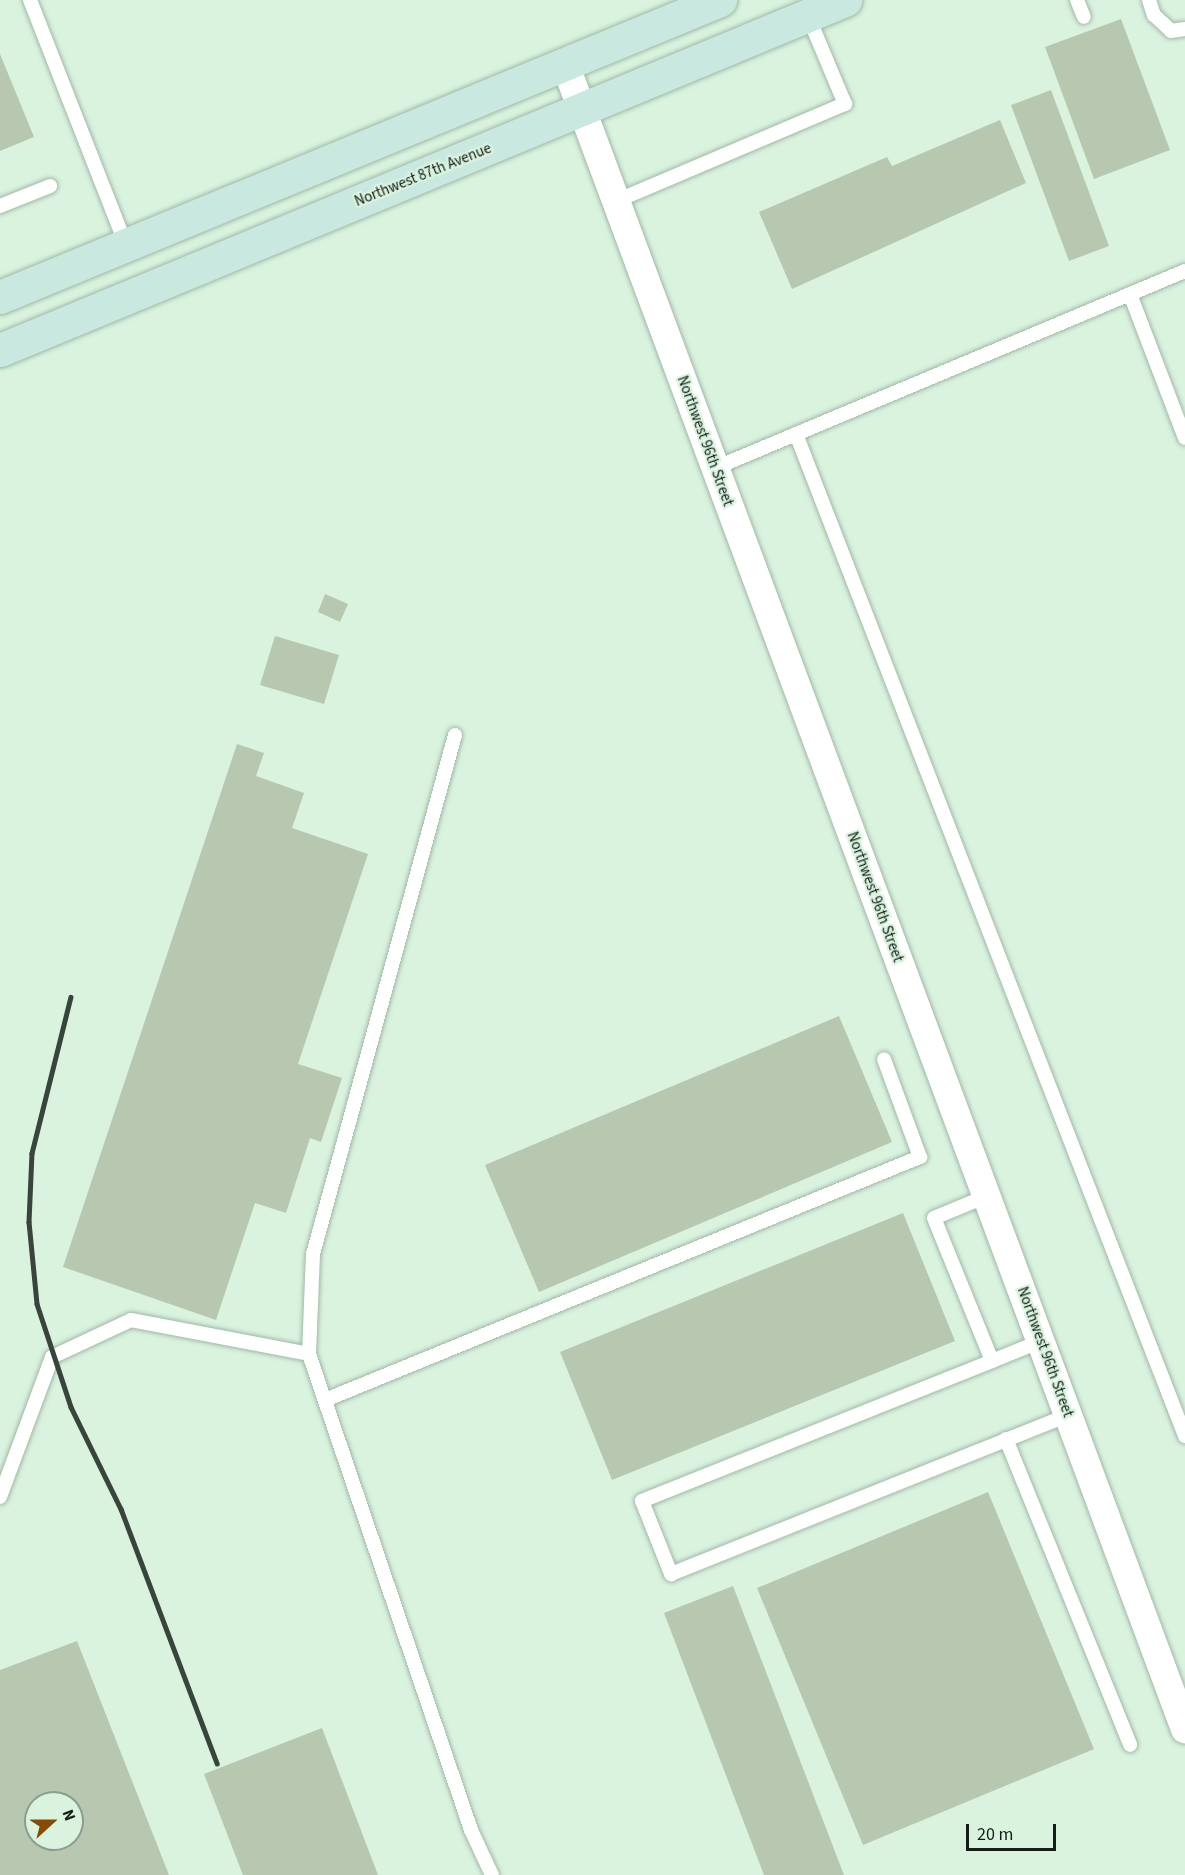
<!DOCTYPE html>
<html>
<head>
<meta charset="utf-8">
<style>
	body { margin:0 }
	#map { position:relative; width:1185px; height:1875px; overflow:hidden; background:#d9f3df; font-family:"Source Sans 3",sans-serif }
	div>[style] { position:absolute }
	.building>* { inset:0; background:#b8c7af }
	.roads { filter:drop-shadow(0 0 2px #a0b8a6) drop-shadow(0 0 2px #a0b8a6) }
	.lane>* { height:14px; margin:-7px; padding:0 7px; transform-origin:7px; border-radius:7px; background:#fff }
	.street>* { height:28px; margin:-14px; padding:0 14px; transform-origin:14px; border-radius:14px; background:#fff }
	.secondary>* { height:33px; margin:-16.5px; padding:0 16.5px; transform-origin:16.5px; border-radius:16.5px; background:#c9e9e0 }
	.rail>* { height:4.5px; margin:-2.25px; padding:0 2.25px; transform-origin:2.25px; border-radius:2.25px; background:#38443c }
	span { translate:-50% -50%; white-space:nowrap; text-align:center; line-height:1.15; -webkit-text-stroke:4.5px #d9f3df; paint-order:stroke }
	.street-label { font-size:15px; color:#131c16 }
	.north { position:absolute; left:24px; top:1791px; width:60px; height:60px; box-sizing:border-box; background:#d9f3df; border:2px solid #8a9d8f; border-radius:50%; rotate:69deg; font-size:16px; font-weight:700; line-height:24px; text-align:center; color:#131c16 }
	.north::after { content:''; display:block; margin:auto; width:21px; height:27px; background:#874b06; clip-path:polygon(50% 0,100% 100%,50% 72%,0 100%) }
	.scale { position:absolute; left:966px; top:1824px; width:90px; height:27px; box-sizing:border-box; border:3px solid #131c16; border-top:0; padding-left:8px; font-size:18px; line-height:21px; white-space:nowrap; color:#131c16; -webkit-text-stroke:4px #d9f3df; paint-order:stroke }
</style>
</head>
<body>
<div id="map">
	<div class="building">
		<div style="clip-path:polygon(1121px 19px,1170px 150px,1094px 179px,1045px 47px)"></div>
		<div style="clip-path:polygon(0 54px,34px 137px,0 151px)"></div>
		<div style="clip-path:polygon(1051px 90px,1109px 246px,1069px 261px,1011px 105px)"></div>
		<div style="clip-path:polygon(1000px 120px,1026px 183px,792px 289px,759px 212px,887px 157px,892px 166px)"></div>
		<div style="clip-path:polygon(325px 594px,348px 604px,340px 622px,318px 612px)"></div>
		<div style="clip-path:polygon(275px 636px,339px 655px,324px 704px,260px 685px)"></div>
		<div style="clip-path:polygon(237px 744px,264px 753px,256px 776px,304px 793px,292px 828px,368px 854px,298px 1064px,342px 1078px,321px 1142px,310px 1138px,286px 1213px,255px 1203px,216px 1320px,63px 1267px)"></div>
		<div style="clip-path:polygon(839px 1016px,892px 1142px,539px 1292px,485px 1165px)"></div>
		<div style="clip-path:polygon(903px 1213px,955px 1341px,612px 1480px,560px 1352px)"></div>
		<div style="clip-path:polygon(988px 1492px,1094px 1749px,863px 1845px,757px 1588px)"></div>
		<div style="clip-path:polygon(733px 1586px,844px 1875px,764px 1875px,664px 1613px)"></div>
		<div style="clip-path:polygon(evenodd,77px 1641px,169px 1875px,0 1875px,0 1670px,77px 1641px,36px 1803px,72px 1803px,72px 1839px,36px 1839px,36px 1803px)"></div>
		<div style="clip-path:polygon(322px 1728px,378px 1875px,243px 1875px,204px 1774px)"></div>
	</div>
	<div class="roads">
		<div class="lane">
			<div style="left:30px;top:0;width:263px;rotate:68.6deg"></div>
			<div style="left:1077px;top:0;width:18px;rotate:68deg"></div>
			<div style="left:1149px;top:0;width:16px;rotate:72deg"></div>
			<div style="left:1154px;top:15px;width:23px;rotate:43deg"></div>
			<div style="left:1171px;top:31px;width:14px;rotate:-8deg"></div>
			<div style="left:616px;top:201px;width:249px;rotate:-23deg"></div>
			<div style="left:845px;top:104px;width:95px;rotate:-112.8deg"></div>
			<div style="left:0;top:206px;width:54px;rotate:-21.8deg"></div>
			<div style="left:1130px;top:294px;width:154px;rotate:69.1deg"></div>
			<div style="left:796px;top:434px;width:1075px;rotate:68.78deg"></div>
			<div style="left:715px;top:468px;width:510px;rotate:-22.74deg"></div>
			<div style="left:455px;top:735px;width:538px;rotate:105.3deg"></div>
			<div style="left:313px;top:1254px;width:100px;rotate:92.3deg"></div>
			<div style="left:309px;top:1354px;width:503px;rotate:71.2deg"></div>
			<div style="left:471px;top:1830px;width:50px;rotate:65deg"></div>
			<div style="left:987px;top:1196px;width:57px;rotate:157.5deg"></div>
			<div style="left:934px;top:1218px;width:154px;rotate:67.9deg"></div>
			<div style="left:992px;top:1361px;width:53px;rotate:-22.2deg"></div>
			<div style="left:992px;top:1361px;width:377px;rotate:158.2deg"></div>
			<div style="left:642px;top:1501px;width:79px;rotate:68.3deg"></div>
			<div style="left:671px;top:1574px;width:428px;rotate:-21.8deg"></div>
			<div style="left:325px;top:1400px;width:643px;rotate:-22.22deg"></div>
			<div style="left:920px;top:1157px;width:104px;rotate:-110.2deg"></div>
			<div style="left:1006px;top:1439px;width:330px;rotate:67.9deg"></div>
			<div style="left:0;top:1497px;width:149px;rotate:-69.6deg"></div>
			<div style="left:52px;top:1357px;width:87px;rotate:-25.1deg"></div>
			<div style="left:131px;top:1320px;width:181px;rotate:10.8deg"></div>
		</div>
		<div class="street">
			<div style="left:565px;top:64px;width:1777px;rotate:69.58deg"></div>
		</div>
		<div class="secondary">
			<div style="left:0;top:297px;width:779px;rotate:-22.42deg"></div>
			<div style="left:0;top:350px;width:915px;rotate:-22.5deg"></div>
		</div>
	</div>
	<div class="rail">
		<div style="left:71px;top:997px;width:161px;rotate:104deg"></div>
		<div style="left:32px;top:1153px;width:69px;rotate:92.5deg"></div>
		<div style="left:29px;top:1222px;width:82px;rotate:84.4deg"></div>
		<div style="left:37px;top:1304px;width:108px;rotate:71.7deg"></div>
		<div style="left:71px;top:1407px;width:114px;rotate:63.9deg"></div>
		<div style="left:121px;top:1509px;width:272px;rotate:69.3deg"></div>
	</div>
	<div class="street-label">
		<span style="left:423px;top:175px;rotate:-22deg">Northwest 87th Avenue</span>
		<span style="left:705px;top:441px;rotate:70deg">Northwest 96th Street</span>
		<span style="left:875px;top:897px;rotate:70deg">Northwest 96th Street</span>
		<span style="left:1045px;top:1352px;rotate:70deg">Northwest 96th Street</span>
	</div>
	<div class="north">N</div>
	<div class="scale">20 m</div>
</div>
</body>
</html>
